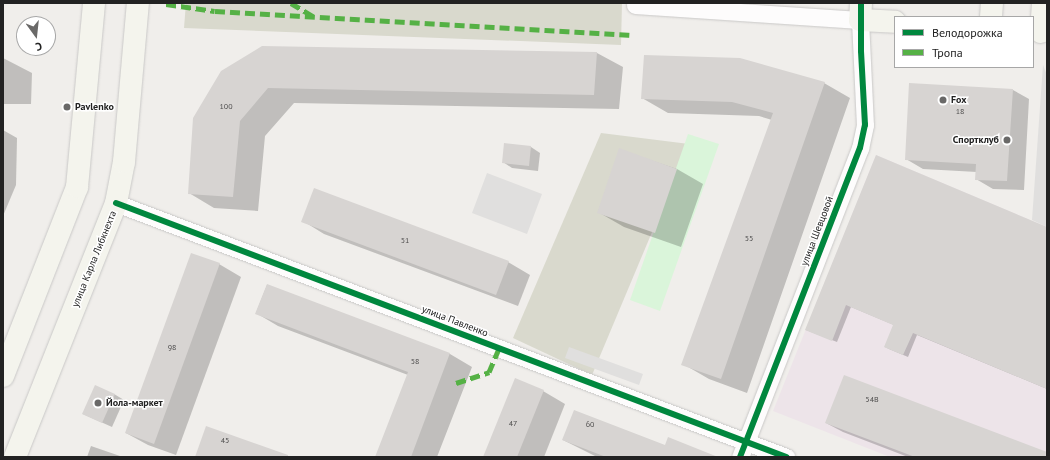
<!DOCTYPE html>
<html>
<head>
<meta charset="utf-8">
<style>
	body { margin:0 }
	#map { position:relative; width:1050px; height:460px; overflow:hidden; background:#f0eeeb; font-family:"PT Sans",sans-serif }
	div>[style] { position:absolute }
	.industrial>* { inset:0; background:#ede4e9 }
	.construction>* { inset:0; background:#d9d9cd }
	.park>* { inset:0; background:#daf5da }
	.parking>* { inset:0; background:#e0dfde }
	.shadow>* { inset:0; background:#0003 }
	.building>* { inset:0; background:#d7d4d2 }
	.roads { filter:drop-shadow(0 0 1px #c9c8c7) drop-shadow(0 0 1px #c9c8c7) }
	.street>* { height:17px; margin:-8.5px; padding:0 8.5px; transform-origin:8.5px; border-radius:8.5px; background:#fdfcfc }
	.secondary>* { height:22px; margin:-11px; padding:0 11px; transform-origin:11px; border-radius:11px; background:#f4f4ed }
	.quiet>* { height:5px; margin-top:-2.5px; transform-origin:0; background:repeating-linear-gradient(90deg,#55b145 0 10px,transparent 0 15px) }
	.cycleway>* { height:6px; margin:-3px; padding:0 3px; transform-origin:3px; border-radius:3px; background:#00873e }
	.dots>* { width:11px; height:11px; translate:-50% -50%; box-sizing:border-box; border:2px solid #fff; border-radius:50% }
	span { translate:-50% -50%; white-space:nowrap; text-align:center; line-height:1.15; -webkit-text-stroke:3px #fff; paint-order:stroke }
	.number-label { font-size:8px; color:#4f4e4e }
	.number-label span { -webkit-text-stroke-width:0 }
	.poi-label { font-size:10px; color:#222; font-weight:700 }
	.left { translate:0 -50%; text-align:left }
	.right { translate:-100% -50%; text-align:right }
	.street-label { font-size:10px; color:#222 }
	.frame { position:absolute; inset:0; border:4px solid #222; pointer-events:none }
	.legend { position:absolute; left:894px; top:16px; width:140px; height:52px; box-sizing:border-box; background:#fff; border:1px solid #a7a7a7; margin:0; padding:5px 7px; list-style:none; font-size:12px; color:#222 }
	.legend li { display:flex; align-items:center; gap:8px; height:20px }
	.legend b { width:20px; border:1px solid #a7a7a7 }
	.north { position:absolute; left:16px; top:16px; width:40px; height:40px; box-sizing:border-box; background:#fff; border:1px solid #a7a7a7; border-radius:50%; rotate:165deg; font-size:11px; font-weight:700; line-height:16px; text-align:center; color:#222 }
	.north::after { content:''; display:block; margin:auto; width:14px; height:18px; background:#6a6968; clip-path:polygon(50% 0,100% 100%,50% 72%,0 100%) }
</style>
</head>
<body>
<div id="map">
	<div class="industrial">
		<div style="clip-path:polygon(876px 155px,1047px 227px,1047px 457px,890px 457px,773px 411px)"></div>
	</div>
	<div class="construction">
		<div style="clip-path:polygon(186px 3px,622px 3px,621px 45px,184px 28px)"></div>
		<div style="clip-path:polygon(601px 133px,689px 144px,592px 375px,513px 338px)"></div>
	</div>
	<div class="park">
		<div style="clip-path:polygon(688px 134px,719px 144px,660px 311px,630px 300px)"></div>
	</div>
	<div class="parking">
		<div style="clip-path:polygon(1043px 65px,1047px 75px,1047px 227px,1032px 220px)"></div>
		<div style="clip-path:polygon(487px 173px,542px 194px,527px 234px,472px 213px)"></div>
		<div style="clip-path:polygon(569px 347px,643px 374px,639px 385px,565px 358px)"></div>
	</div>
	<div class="shadow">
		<div style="clip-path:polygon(262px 47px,597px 53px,623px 67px,619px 109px,294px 103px,265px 136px,258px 211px,214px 208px,189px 193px)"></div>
		<div style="clip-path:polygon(3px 58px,32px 73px,31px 104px,3px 104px)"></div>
		<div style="clip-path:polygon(824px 83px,850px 98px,747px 393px,709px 379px,683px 364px,772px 120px,759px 116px,668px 113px,642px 98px)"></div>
		<div style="clip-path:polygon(1013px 90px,1029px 99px,1024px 190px,993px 189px,976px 179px,977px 172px,923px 169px,906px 159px)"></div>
		<div style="clip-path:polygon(3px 130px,17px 138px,16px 185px,3px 216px)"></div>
		<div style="clip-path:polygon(505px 144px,531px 147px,540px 153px,538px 171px,512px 168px,503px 162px)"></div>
		<div style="clip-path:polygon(620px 150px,677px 169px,703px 184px,681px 247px,624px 227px,598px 212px)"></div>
		<div style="clip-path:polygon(876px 157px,1047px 228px,1047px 389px,917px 335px,908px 357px,889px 349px,885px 347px,894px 325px,851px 307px,837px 342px,806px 330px)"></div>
		<div style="clip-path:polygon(303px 221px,508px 262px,530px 275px,518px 306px,324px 234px)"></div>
		<div style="clip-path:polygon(219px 264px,241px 277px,176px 455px,148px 445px,126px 433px)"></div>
		<div style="clip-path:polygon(267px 285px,450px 354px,472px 367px,437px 457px,377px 457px,408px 375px,278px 326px,256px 313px)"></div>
		<div style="clip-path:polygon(543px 391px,565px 404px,544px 457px,484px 457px)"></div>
		<div style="clip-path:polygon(114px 394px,124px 400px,112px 427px,83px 414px)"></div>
		<div style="clip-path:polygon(826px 423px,1047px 454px,1047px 457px,908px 457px,843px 432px)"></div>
		<div style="clip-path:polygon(563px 440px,665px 446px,713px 457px,597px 457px)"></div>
		<div style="clip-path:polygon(91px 446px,120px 456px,121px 457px,87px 457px)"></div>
	</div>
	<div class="building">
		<div style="clip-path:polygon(262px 46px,597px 52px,594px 95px,268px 88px,240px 121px,233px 197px,188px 194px,193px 118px,221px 71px)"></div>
		<div style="clip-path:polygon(644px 55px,740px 58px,825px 82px,721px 379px,681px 365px,773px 113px,732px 102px,641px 99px)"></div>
		<div style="clip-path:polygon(909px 83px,1013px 89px,1007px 181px,975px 180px,976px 164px,905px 160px)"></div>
		<div style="clip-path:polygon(504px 143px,531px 146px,529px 166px,502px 163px)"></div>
		<div style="clip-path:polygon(619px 148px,677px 169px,655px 233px,597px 213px)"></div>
		<div style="clip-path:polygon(876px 155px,1047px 227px,1047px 389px,913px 333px,903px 355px,884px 347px,893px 325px,846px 305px,832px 341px,805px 330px)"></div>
		<div style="clip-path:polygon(314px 188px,509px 261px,496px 295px,301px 222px)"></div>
		<div style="clip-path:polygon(191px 253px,220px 263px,154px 444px,125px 433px)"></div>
		<div style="clip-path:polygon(267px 284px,450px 353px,411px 457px,375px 457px,408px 372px,255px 314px)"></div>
		<div style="clip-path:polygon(844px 375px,1047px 452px,1047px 457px,915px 457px,825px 423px)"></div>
		<div style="clip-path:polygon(515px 378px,544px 390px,517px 457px,483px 457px)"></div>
		<div style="clip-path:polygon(95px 385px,115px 394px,102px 423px,82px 414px)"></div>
		<div style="clip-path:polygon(574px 410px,665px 445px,668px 437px,718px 457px,606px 457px,562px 440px)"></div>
		<div style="clip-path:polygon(206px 426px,288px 455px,288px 457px,195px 457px)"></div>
	</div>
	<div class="roads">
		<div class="street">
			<div style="left:635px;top:5px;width:225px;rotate:3.8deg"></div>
			<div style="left:860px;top:20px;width:105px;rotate:87.3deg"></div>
			<div style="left:865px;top:125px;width:24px;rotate:102deg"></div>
			<div style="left:860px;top:148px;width:331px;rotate:111.2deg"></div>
			<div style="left:116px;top:203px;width:717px;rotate:20.76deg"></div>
		</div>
		<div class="secondary">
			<div style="left:861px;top:3px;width:17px;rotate:93deg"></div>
			<div style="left:860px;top:20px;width:35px;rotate:3deg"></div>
			<div style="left:991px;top:17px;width:14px;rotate:-86deg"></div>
			<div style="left:1041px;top:32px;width:29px;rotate:-86deg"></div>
			<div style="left:3px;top:376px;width:203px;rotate:-68.6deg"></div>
			<div style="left:77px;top:187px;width:185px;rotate:-84.7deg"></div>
			<div style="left:15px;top:457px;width:273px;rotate:-68.3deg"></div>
			<div style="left:116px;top:203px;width:42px;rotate:-79deg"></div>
			<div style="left:124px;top:162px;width:160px;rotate:-85deg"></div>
		</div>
	</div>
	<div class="quiet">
		<div style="left:291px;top:3px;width:26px;rotate:31deg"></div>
		<div style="left:166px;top:4px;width:49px;rotate:8.1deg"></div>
		<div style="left:215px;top:11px;width:418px;rotate:3.3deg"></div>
		<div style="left:456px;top:383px;width:35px;rotate:-18deg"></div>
		<div style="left:489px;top:372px;width:26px;rotate:-67deg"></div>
	</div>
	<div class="cycleway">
		<div style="left:116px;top:203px;width:717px;rotate:20.76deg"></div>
		<div style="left:740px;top:457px;width:331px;rotate:-68.8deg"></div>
		<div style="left:860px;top:148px;width:24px;rotate:-78deg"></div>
		<div style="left:865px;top:125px;width:74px;rotate:-93.1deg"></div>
		<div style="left:861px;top:51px;width:48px;rotate:-90deg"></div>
	</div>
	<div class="dots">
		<div style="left:943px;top:100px;background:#6a6968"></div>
		<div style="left:67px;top:107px;background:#6a6968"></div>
		<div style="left:1007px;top:140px;background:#6a6968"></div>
		<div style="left:98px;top:403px;background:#6a6968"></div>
	</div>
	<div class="number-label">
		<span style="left:226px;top:107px">100</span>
		<span style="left:960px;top:112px">18</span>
		<span style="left:749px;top:239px">55</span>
		<span style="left:405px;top:241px">51</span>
		<span style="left:172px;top:348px">98</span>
		<span style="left:415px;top:362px">58</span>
		<span style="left:872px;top:400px">54В</span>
		<span style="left:513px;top:424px">47</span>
		<span style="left:590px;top:425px">60</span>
		<span style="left:225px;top:441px">45</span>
	</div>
	<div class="poi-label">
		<span class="left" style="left:951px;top:100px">Fox</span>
		<span class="left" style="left:75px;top:107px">Pavlenko</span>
		<span class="right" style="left:999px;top:140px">Спортклуб</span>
		<span class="left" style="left:106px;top:403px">Йола-маркет</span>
	</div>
	<div class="street-label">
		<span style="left:817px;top:231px;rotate:-69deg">улица Шевцовой</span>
		<span style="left:94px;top:259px;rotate:-68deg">улица Карла Либкнехта</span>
		<span style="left:455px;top:321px;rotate:21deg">улица Павленко</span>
	</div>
	<div class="frame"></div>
	<ul class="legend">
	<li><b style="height:5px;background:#00873e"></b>Велодорожка</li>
	<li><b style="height:5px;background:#55b145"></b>Тропа</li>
	</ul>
	<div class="north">С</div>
</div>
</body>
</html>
